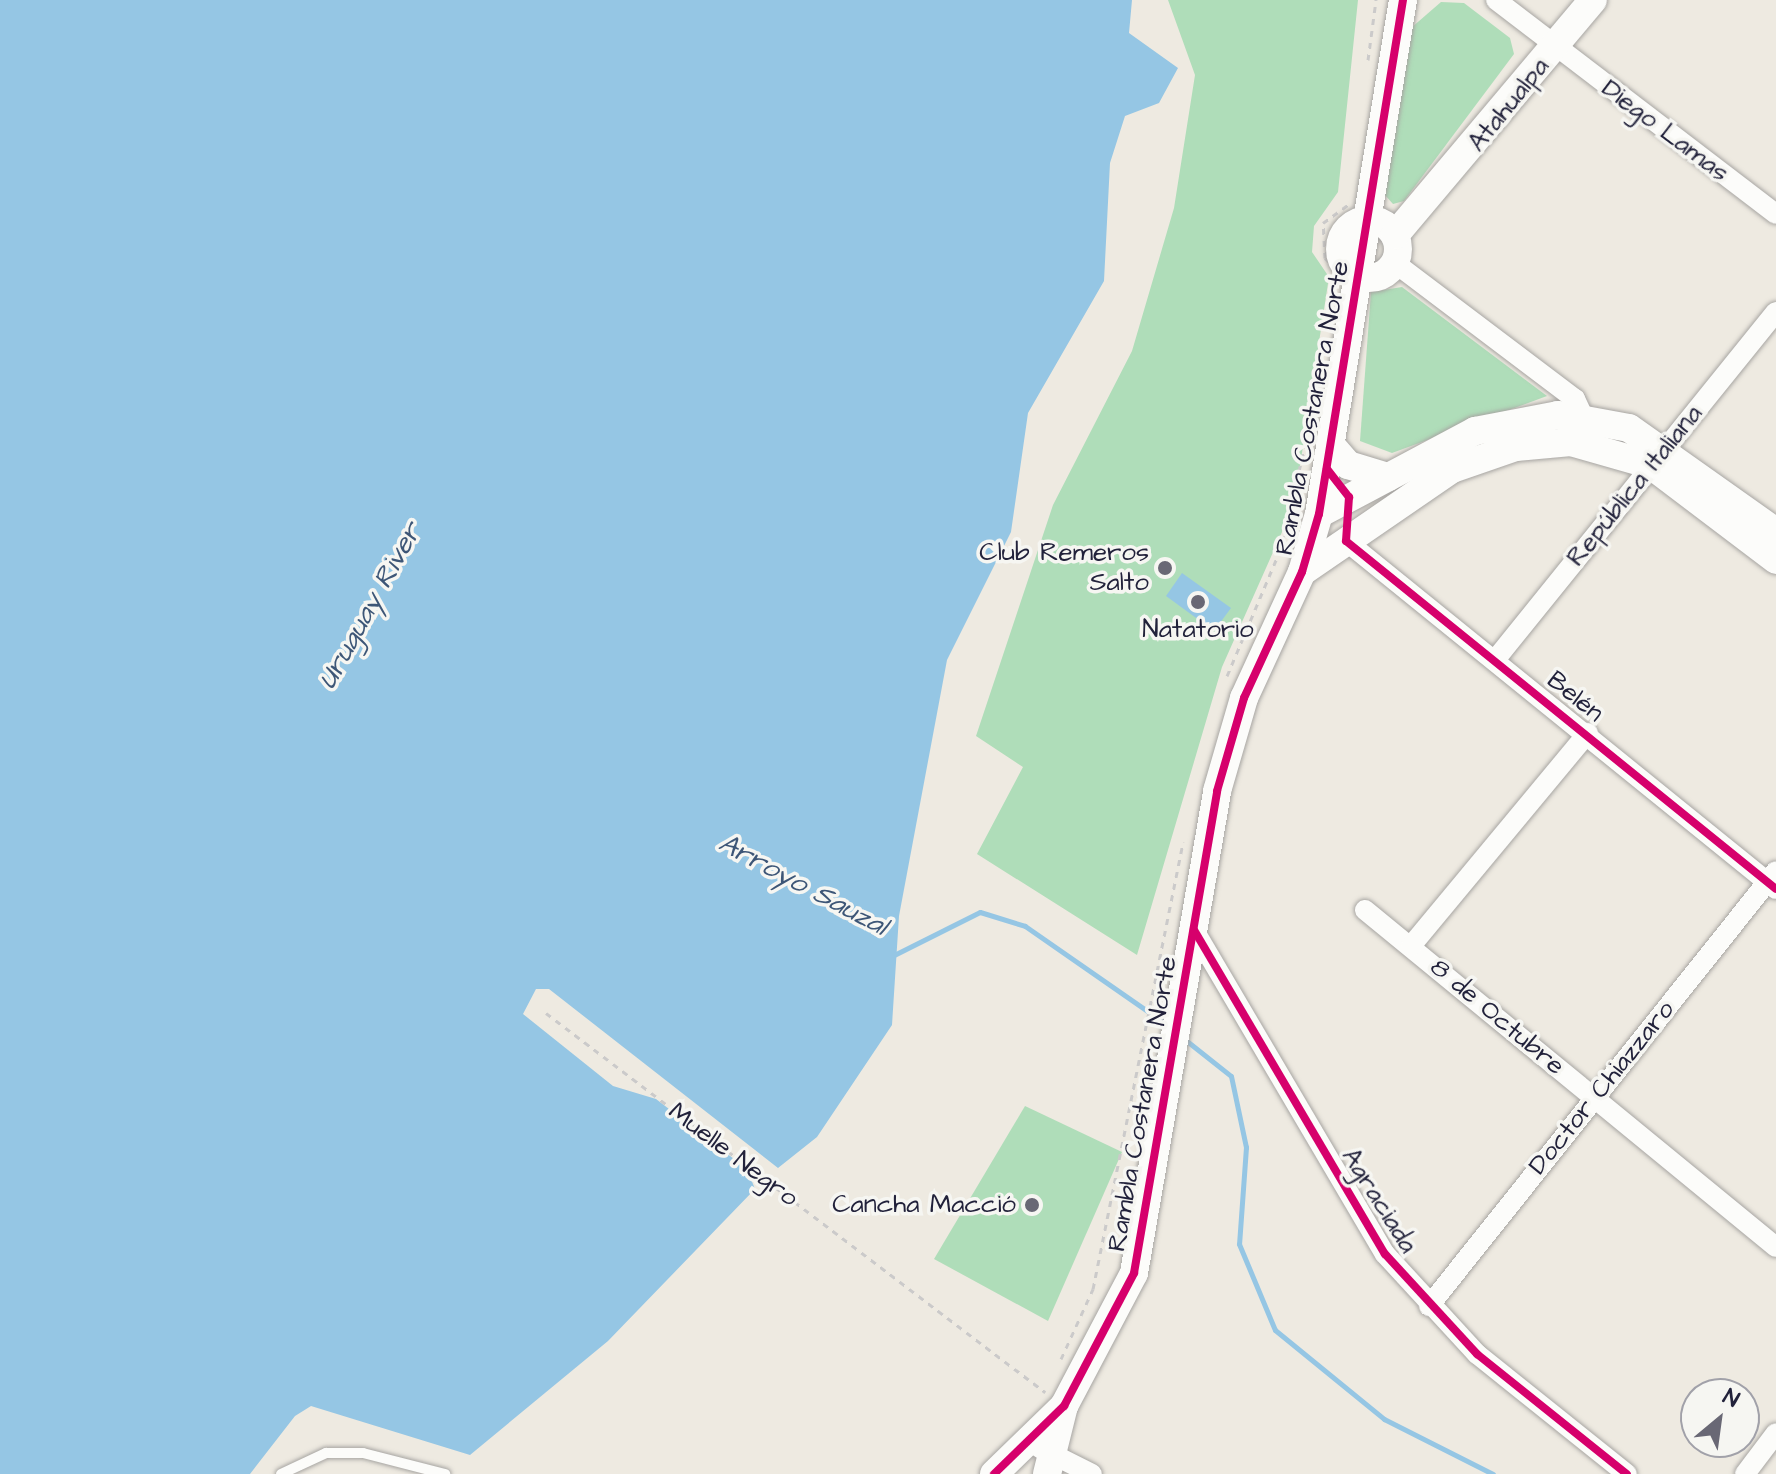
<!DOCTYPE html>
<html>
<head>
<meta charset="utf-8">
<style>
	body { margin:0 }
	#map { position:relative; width:1776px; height:1474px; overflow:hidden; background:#eeeae1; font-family:"Architects Daughter",sans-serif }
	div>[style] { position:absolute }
	.green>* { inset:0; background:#afddb9 }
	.water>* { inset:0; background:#95c6e4 }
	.stream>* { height:5px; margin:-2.5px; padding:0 2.5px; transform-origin:2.5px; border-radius:2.5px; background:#95c6e4 }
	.path>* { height:3px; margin-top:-1.5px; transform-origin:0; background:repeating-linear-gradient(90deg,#cbcaca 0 6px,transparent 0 12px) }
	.roads { filter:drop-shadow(0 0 2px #a7a5a2) drop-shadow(0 0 2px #a7a5a2) }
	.lane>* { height:10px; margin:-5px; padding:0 5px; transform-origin:5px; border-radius:5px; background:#fcfcfa }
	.street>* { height:20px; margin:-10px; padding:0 10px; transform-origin:10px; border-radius:10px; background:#fcfcfa }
	.secondary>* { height:28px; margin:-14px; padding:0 14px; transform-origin:14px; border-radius:14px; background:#fcfcfa }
	.secondary>.ring { margin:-14px; padding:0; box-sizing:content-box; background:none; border:28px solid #fcfcfa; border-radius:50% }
	.cycleway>* { height:8px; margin:-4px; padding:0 4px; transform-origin:4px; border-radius:4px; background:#d6006c }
	.dots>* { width:22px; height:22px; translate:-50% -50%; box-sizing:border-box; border:4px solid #f6f6f2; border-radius:50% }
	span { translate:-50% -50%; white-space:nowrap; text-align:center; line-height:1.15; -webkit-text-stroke:7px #f6f6f2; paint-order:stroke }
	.street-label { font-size:26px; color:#22223b }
	.poi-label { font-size:26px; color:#22223b }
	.right { translate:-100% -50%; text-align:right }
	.water-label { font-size:28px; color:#3d5677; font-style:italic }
	.north { position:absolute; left:1680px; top:1378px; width:80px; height:80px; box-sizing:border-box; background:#f6f6f2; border:2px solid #a1a1a9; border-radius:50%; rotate:29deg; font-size:22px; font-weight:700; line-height:32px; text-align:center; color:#22223b }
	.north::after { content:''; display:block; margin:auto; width:28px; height:36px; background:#696875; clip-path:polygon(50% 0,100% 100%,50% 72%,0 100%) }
</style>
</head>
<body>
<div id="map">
	<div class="green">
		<div style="clip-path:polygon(1168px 0,1358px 0,1338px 192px,1314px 226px,1312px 252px,1329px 277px,1294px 505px,1222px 667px,1137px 955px,977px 854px,1023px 767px,976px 736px,1053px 505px,1132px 351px,1174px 208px,1195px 75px)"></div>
		<div style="clip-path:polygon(1441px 2px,1464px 3px,1510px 38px,1514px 54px,1404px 201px,1393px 204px,1384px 194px,1411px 28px)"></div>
		<div style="clip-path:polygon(1402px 287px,1547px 396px,1392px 453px,1360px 441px,1371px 292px)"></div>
		<div style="clip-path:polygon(1025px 1106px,1122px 1152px,1048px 1321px,934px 1259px)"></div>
	</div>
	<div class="water">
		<div style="clip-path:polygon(0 0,1132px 0,1129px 33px,1178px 68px,1159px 103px,1125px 116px,1110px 163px,1104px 281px,1028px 413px,1011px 532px,947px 660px,899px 916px,892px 1025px,817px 1137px,778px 1168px,549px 989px,536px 989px,523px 1014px,613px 1086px,656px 1099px,747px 1169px,755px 1189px,608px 1341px,470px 1455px,311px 1406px,295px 1416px,250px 1474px,0 1474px)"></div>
		<div style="clip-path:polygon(1182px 573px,1231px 608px,1214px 631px,1166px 596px)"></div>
	</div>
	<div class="stream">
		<div style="left:894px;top:955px;width:96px;rotate:-26.6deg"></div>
		<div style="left:980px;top:912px;width:47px;rotate:17.3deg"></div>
		<div style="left:1025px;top:926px;width:172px;rotate:34.8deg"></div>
		<div style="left:1183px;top:1038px;width:61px;rotate:38.4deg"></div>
		<div style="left:1231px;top:1076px;width:73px;rotate:78.1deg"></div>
		<div style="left:1246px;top:1147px;width:97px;rotate:94.1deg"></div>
		<div style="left:1239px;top:1244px;width:93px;rotate:67.3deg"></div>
		<div style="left:1275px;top:1330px;width:141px;rotate:39.2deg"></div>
		<div style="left:1384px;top:1419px;width:122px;rotate:26.8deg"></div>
	</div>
	<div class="path">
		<div style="left:1368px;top:60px;width:61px;rotate:-82.4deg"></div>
		<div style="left:1337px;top:270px;width:17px;rotate:-135deg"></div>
		<div style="left:1325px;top:258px;width:35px;rotate:-93deg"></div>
		<div style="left:1323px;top:223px;width:31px;rotate:-36deg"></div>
		<div style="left:1227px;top:676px;width:134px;rotate:-67.1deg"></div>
		<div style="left:1279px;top:553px;width:114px;rotate:-76.3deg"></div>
		<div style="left:546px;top:1013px;width:627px;rotate:37.22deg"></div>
		<div style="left:1061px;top:1359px;width:77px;rotate:-65.4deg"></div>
		<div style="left:1093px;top:1289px;width:456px;rotate:-78.6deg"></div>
	</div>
	<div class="roads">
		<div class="lane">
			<div style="left:281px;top:1474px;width:50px;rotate:-25deg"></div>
			<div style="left:326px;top:1453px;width:37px"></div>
			<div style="left:363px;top:1453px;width:85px;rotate:14.4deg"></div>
		</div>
		<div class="street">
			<div style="left:1496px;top:0;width:352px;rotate:37.4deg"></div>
			<div style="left:1395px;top:263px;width:226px;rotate:37.1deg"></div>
			<div style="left:1575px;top:399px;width:31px;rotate:65deg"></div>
			<div style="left:1346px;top:541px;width:553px;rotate:38.98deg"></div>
			<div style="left:1495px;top:660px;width:447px;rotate:-51.1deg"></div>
			<div style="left:1365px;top:910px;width:531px;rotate:39.35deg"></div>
			<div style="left:1194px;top:930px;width:376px;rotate:59.5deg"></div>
			<div style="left:1385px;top:1254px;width:136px;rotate:47.4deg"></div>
			<div style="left:1477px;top:1354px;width:192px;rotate:38.7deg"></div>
			<div style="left:1411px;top:946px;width:277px;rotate:-50.3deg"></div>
			<div style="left:1429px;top:1306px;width:556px;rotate:-51.42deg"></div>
			<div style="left:1040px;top:1448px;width:58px;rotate:26.6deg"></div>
			<div style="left:1745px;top:1474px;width:51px;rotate:-52.9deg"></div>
		</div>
		<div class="secondary">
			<div class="ring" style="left:1340px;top:220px;width:30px;height:30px"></div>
			<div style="left:1395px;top:235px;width:307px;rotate:-49.9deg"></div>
			<div style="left:1330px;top:444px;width:28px;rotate:49deg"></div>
			<div style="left:1348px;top:465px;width:42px;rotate:16.7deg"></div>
			<div style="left:1319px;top:514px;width:177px;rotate:-28deg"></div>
			<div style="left:1475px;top:431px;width:85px;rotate:-10.9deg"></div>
			<div style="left:1558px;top:415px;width:72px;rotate:10.4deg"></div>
			<div style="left:1629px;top:428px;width:180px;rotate:35.3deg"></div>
			<div style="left:1302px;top:572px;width:182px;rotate:-34.5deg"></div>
			<div style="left:1452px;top:469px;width:68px;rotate:-19deg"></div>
			<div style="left:1516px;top:447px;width:55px;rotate:-5.2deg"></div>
			<div style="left:1571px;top:442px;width:83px;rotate:16deg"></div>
			<div style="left:1651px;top:465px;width:157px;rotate:37.2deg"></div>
			<div style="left:994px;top:1474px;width:98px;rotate:-44.2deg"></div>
			<div style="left:1064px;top:1406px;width:150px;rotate:-62.2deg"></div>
			<div style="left:1134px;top:1273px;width:489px;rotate:-80.2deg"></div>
			<div style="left:1217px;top:791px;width:97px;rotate:-73.8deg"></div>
			<div style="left:1244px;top:698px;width:139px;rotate:-65.3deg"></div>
			<div style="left:1302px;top:572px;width:60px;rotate:-73.7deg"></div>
			<div style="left:1319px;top:514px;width:521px;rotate:-80.72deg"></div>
			<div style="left:1047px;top:1474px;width:70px;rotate:-76deg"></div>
		</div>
	</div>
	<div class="cycleway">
		<div style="left:1327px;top:469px;width:36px;rotate:52deg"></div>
		<div style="left:1349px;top:497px;width:44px;rotate:93.9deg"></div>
		<div style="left:1346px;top:541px;width:553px;rotate:38.98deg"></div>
		<div style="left:1194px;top:930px;width:376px;rotate:59.5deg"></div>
		<div style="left:1385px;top:1254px;width:136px;rotate:47.4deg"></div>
		<div style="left:1477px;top:1354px;width:192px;rotate:38.7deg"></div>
		<div style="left:994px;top:1474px;width:98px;rotate:-44.2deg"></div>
		<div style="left:1064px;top:1406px;width:150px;rotate:-62.2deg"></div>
		<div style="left:1134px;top:1273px;width:489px;rotate:-80.2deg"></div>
		<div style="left:1217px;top:791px;width:97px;rotate:-73.8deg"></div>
		<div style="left:1244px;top:698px;width:139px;rotate:-65.3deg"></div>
		<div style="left:1302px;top:572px;width:60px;rotate:-73.7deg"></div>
		<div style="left:1319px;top:514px;width:521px;rotate:-80.72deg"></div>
	</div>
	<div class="dots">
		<div style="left:1165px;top:568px;background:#696875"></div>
		<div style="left:1198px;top:602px;background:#696875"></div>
		<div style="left:1032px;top:1205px;background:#696875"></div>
	</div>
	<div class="street-label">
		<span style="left:1509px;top:105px;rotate:-51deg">Atahualpa</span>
		<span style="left:1665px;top:131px;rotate:37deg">Diego Lamas</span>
		<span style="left:1313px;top:408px;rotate:-79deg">Rambla Costanera Norte</span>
		<span style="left:1635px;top:486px;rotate:-51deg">República Italiana</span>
		<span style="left:1575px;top:697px;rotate:39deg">Belén</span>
		<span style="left:1497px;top:1017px;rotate:40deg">8 de Octubre</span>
		<span style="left:1602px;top:1088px;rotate:-51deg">Doctor Chiazzaro</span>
		<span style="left:1143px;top:1104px;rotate:-80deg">Rambla Costanera Norte</span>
		<span style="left:733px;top:1155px;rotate:37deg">Muelle Negro</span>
		<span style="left:1379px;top:1201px;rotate:58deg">Agraciada</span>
	</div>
	<div class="poi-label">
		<span class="right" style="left:1149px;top:568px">Club Remeros<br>Salto</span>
		<span style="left:1198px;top:630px">Natatorio</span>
		<span class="right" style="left:1016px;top:1205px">Cancha Macció</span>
	</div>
	<div class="water-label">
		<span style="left:370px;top:606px;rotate:-61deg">Uruguay River</span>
		<span style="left:803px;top:885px;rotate:28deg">Arroyo Sauzal</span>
	</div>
	<div class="north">N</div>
</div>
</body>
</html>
